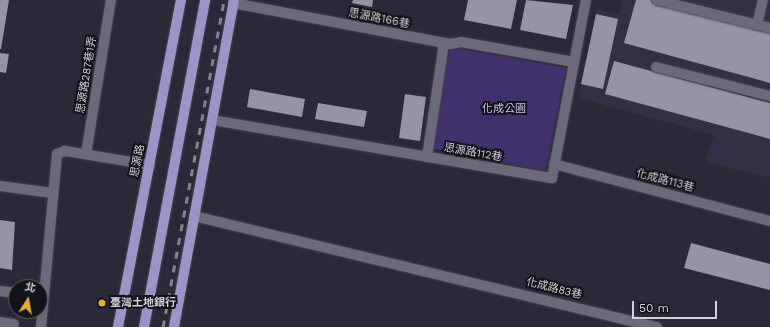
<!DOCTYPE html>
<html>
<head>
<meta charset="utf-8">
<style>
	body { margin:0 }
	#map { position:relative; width:770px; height:327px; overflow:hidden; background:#2b2837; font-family:"Work Sans","Noto Sans TC",sans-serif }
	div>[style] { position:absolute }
	.built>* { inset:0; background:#332f44 }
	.green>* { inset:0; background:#40306b }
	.building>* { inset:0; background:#9693a6 }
	.roads { filter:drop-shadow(0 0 1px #45434f) drop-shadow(0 0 1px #45434f) }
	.minor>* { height:10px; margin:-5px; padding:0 5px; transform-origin:5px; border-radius:5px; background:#6c697a }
	.major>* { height:10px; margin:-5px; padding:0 5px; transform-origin:5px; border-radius:5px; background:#9d93c6 }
	.rail>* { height:3px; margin-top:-1.5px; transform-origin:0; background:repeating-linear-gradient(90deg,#85838f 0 7px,transparent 0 14px) }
	.dots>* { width:11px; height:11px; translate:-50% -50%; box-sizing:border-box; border:2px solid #131219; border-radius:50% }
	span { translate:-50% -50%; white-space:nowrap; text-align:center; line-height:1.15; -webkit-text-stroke:4px #131219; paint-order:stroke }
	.street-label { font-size:11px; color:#d2d0da }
	.park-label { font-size:11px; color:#cac3ee }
	.poi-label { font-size:11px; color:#d2d0da; font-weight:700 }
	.left { translate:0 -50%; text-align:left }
	.north { position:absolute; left:8px; top:279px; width:40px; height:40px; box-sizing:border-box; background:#131219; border:1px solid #5f5e66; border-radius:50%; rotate:11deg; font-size:11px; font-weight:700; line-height:16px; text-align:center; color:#d2d0da }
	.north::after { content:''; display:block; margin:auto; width:14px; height:18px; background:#e4ae35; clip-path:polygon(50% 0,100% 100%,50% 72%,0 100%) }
	.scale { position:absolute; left:632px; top:301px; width:85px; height:18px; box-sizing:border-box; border:2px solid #d2d0da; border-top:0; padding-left:5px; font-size:12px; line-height:14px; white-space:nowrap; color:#d2d0da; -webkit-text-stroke:3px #131219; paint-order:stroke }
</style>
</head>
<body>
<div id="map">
	<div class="built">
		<div style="clip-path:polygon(623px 0,770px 0,770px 178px,705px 162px,714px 135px,578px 98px,597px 9px,619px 14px)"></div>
	</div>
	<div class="green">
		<div style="clip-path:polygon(450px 47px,566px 68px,546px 171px,430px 148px)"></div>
	</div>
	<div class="building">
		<div style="clip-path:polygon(0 0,9px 0,1px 49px,0 49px)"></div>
		<div style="clip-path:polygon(353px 0,373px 0,372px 7px,352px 3px)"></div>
		<div style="clip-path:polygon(468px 0,517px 0,511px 29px,464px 20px)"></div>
		<div style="clip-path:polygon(526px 0,573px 5px,566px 39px,520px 30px)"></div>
		<div style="clip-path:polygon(636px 0,650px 0,770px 33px,770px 83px,624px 43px)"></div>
		<div style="clip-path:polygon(596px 14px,618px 19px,603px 89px,581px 84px)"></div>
		<div style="clip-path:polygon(0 53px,9px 54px,6px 73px,0 72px)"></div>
		<div style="clip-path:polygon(614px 61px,770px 103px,770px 139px,605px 94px)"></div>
		<div style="clip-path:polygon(250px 89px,305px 99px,302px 117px,247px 107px)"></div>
		<div style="clip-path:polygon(405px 94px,426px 97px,420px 141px,399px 138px)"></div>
		<div style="clip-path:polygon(318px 103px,367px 111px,364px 127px,315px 119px)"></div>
		<div style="clip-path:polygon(0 220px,15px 222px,12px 270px,0 268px)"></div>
		<div style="clip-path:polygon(691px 243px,770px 264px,770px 290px,684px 268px)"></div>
	</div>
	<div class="roads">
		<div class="minor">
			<div style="left:657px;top:0;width:116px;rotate:13.9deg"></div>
			<div style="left:233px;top:3px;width:221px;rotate:10.7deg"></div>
			<div style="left:450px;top:44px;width:11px;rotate:-10deg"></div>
			<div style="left:461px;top:42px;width:115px;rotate:10deg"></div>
			<div style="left:757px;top:25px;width:26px;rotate:-77deg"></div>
			<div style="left:656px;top:67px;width:118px;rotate:14.3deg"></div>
			<div style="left:212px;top:120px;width:345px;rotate:9.7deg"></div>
			<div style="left:552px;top:178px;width:181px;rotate:-79.2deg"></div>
			<div style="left:86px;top:154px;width:156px;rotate:-80.8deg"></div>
			<div style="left:427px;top:157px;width:115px;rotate:-81.5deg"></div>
			<div style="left:554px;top:164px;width:223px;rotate:14.8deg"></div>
			<div style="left:0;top:186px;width:53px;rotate:7.5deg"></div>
			<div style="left:194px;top:216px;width:476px;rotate:13.5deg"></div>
			<div style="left:0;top:291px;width:16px;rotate:7deg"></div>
			<div style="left:0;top:322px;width:14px;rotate:8deg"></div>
			<div style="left:41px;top:327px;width:174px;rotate:-84.7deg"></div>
			<div style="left:57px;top:154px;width:9px;rotate:-21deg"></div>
			<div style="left:65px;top:151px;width:86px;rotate:9.4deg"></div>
		</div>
		<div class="major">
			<div style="left:118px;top:327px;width:333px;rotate:-79.1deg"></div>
			<div style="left:144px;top:327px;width:333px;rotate:-79.4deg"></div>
			<div style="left:174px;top:327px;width:332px;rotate:-79.6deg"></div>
		</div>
	</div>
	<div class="rail">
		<div style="left:163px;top:327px;width:333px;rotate:-79.4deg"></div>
	</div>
	<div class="dots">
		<div style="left:102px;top:303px;background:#e4ae35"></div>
	</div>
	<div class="street-label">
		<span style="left:379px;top:19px;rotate:11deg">思源路166巷</span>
		<span style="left:87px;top:75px;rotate:-81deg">思源路287巷1弄</span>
		<span style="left:473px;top:153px;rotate:10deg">思源路112巷</span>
		<span style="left:138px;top:161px;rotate:-79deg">思源路</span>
		<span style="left:665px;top:181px;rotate:15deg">化成路113巷</span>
		<span style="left:554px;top:289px;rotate:14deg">化成路83巷</span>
	</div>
	<div class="park-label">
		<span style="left:504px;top:109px">化成公園</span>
	</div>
	<div class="poi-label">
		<span class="left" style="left:110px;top:303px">臺灣土地銀行</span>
	</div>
	<div class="north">北</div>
	<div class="scale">50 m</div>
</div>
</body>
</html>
